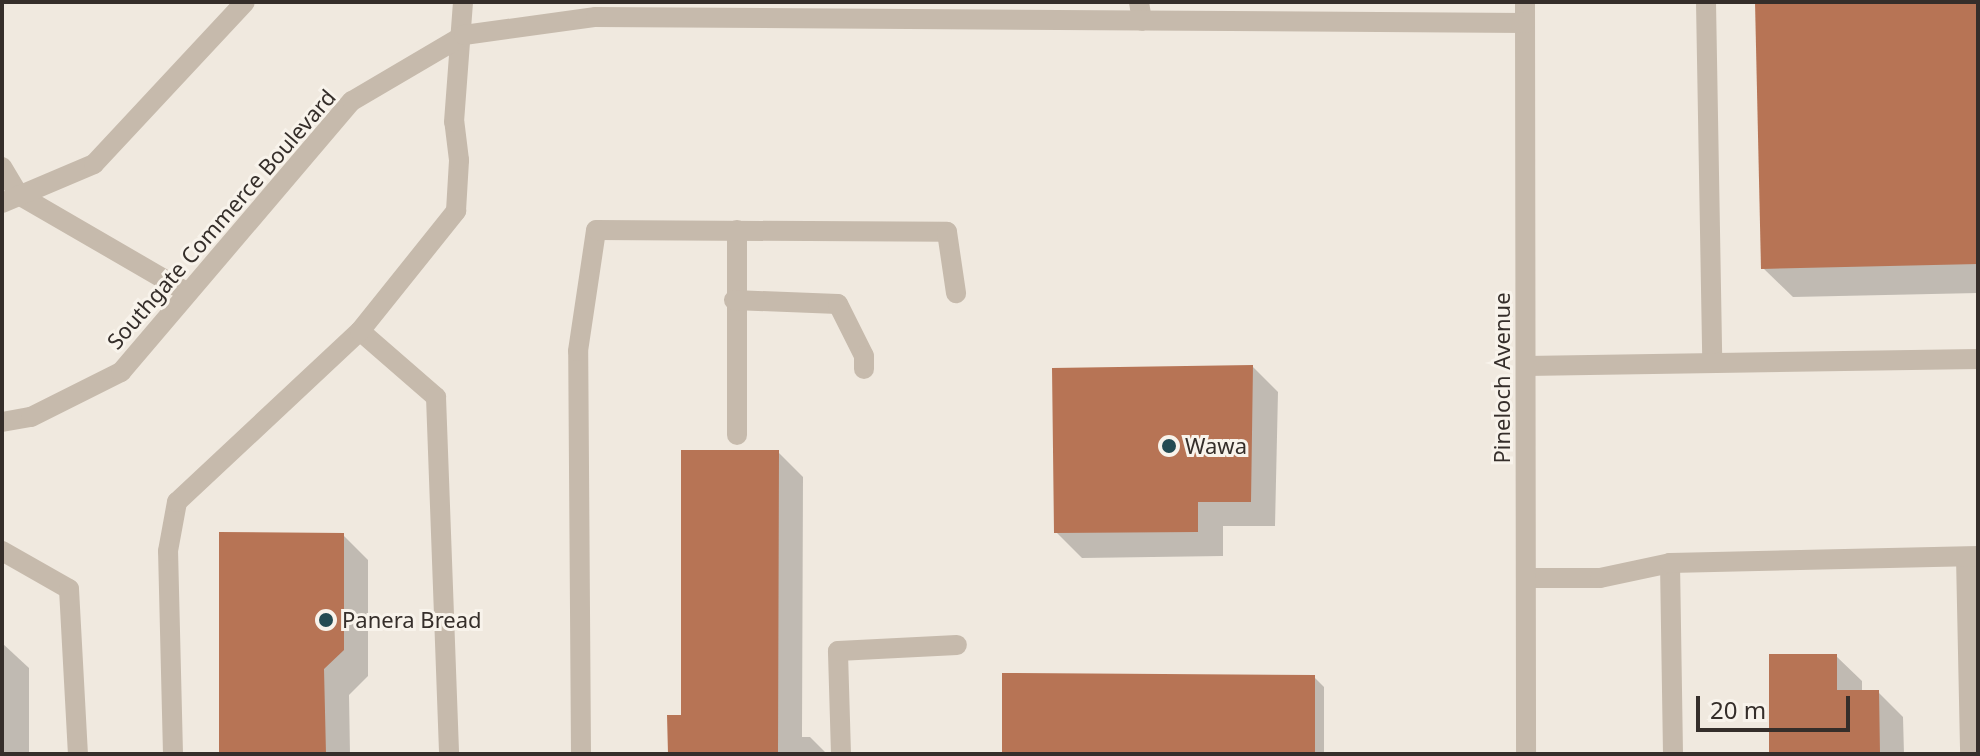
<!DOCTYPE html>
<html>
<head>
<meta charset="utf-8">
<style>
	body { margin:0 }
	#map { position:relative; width:1980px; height:756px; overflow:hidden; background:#f0e9df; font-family:"Noto Sans",sans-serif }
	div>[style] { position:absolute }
	.shadow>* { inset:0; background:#0003 }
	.building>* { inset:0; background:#b77455 }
	.service>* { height:20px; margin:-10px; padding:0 10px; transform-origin:10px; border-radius:10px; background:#c6baac }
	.minor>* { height:20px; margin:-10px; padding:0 10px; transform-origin:10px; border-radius:10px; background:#c6baac }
	.dots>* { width:22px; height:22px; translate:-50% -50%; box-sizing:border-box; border:4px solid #f8f3eb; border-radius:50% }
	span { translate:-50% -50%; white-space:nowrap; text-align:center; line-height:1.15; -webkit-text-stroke:6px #f8f3eb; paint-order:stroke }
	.street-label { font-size:22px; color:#352e2a }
	.poi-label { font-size:22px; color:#352e2a }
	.left { translate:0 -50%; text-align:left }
	.frame { position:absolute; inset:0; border:4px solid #352e2a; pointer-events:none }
	.scale { position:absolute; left:1696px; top:696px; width:154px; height:36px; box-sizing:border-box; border:4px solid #352e2a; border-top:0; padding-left:10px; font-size:24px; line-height:28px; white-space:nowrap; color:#352e2a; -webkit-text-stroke:6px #f8f3eb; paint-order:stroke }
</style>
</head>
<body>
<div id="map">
	<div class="shadow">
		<div style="clip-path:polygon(1757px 2px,1978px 2px,1978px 293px,1793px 297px,1763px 268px)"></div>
		<div style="clip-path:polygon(1253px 367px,1278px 392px,1275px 526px,1223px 526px,1223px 556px,1082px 558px,1056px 532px)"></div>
		<div style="clip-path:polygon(778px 452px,803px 477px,802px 737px,810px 737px,827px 754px,670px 754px)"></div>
		<div style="clip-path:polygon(343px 535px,368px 560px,368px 676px,349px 695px,350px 754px,221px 754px)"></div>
		<div style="clip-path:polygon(2px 643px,29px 668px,29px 754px,2px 754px)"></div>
		<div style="clip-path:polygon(1836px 656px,1862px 681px,1862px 692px,1878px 692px,1903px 717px,1904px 754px,1771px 754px)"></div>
		<div style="clip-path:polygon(1314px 677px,1324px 687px,1324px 754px,1004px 754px)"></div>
	</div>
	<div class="building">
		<div style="clip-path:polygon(1755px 2px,1978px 2px,1978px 264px,1761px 269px)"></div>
		<div style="clip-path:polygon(1253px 365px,1251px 502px,1198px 502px,1198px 532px,1054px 533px,1052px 368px)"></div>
		<div style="clip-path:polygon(681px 450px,779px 450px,778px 754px,668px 754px,667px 715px,681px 715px)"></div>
		<div style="clip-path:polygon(219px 532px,344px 533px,344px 650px,324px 669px,326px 754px,219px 754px)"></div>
		<div style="clip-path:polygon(1769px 654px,1837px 654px,1837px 690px,1879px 690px,1880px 754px,1769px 754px)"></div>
		<div style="clip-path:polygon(1002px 673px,1315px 675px,1315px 754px,1002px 754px)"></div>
	</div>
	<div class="service">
		<div style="left:1139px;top:2px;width:19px;rotate:81deg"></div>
		<div style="left:1706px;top:2px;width:361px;rotate:89deg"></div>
		<div style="left:2px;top:167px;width:33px;rotate:59deg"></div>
		<div style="left:19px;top:195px;width:195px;rotate:30.1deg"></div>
		<div style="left:2px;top:203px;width:100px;rotate:-23deg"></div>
		<div style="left:94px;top:164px;width:221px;rotate:-47deg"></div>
		<div style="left:737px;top:230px;width:205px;rotate:90deg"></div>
		<div style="left:734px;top:300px;width:104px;rotate:2.2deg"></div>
		<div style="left:838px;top:304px;width:58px;rotate:63.4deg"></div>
		<div style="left:864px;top:356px;width:13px;rotate:90deg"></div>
		<div style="left:360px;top:331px;width:101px;rotate:41deg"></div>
		<div style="left:436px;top:397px;width:357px;rotate:87.9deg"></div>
		<div style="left:1526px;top:366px;width:452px;rotate:-0.9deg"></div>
		<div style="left:2px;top:551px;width:77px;rotate:29.6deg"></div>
		<div style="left:69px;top:589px;width:165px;rotate:86.9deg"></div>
		<div style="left:1966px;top:557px;width:197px;rotate:88.8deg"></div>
		<div style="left:1670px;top:563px;width:191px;rotate:89.1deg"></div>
		<div style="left:1526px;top:578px;width:74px"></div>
		<div style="left:1600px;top:578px;width:72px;rotate:-12.1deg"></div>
		<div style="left:1670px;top:563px;width:308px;rotate:-1.3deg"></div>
		<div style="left:173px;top:754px;width:203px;rotate:-91.4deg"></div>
		<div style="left:168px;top:551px;width:50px;rotate:-79.6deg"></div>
		<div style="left:177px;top:502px;width:250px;rotate:-43.1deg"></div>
		<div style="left:360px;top:331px;width:154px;rotate:-51.3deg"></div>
		<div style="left:456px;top:211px;width:51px;rotate:-86.6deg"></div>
		<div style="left:459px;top:160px;width:38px;rotate:-97deg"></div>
		<div style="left:454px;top:122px;width:120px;rotate:-85.7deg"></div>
		<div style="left:581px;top:754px;width:403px;rotate:-90.4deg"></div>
		<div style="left:578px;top:351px;width:122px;rotate:-81.5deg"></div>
		<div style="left:596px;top:230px;width:351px;rotate:0.3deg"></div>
		<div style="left:947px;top:232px;width:62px;rotate:81.6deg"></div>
		<div style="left:841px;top:754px;width:103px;rotate:-91.7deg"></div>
		<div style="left:838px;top:651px;width:119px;rotate:-2.9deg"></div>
	</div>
	<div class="minor">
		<div style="left:1525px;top:2px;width:752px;rotate:89.92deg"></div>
		<div style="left:2px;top:422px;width:29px;rotate:-10deg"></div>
		<div style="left:31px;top:417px;width:101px;rotate:-26.6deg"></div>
		<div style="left:121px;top:372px;width:356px;rotate:-49.6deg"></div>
		<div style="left:352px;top:101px;width:130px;rotate:-30.5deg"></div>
		<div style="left:464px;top:35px;width:133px;rotate:-7.8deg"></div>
		<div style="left:596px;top:17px;width:929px;rotate:0.37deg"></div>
	</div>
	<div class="dots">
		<div style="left:1169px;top:446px;background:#244b52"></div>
		<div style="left:326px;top:620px;background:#244b52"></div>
	</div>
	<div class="street-label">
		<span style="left:221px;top:219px;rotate:-49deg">Southgate Commerce Boulevard</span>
		<span style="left:1502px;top:378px;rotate:-90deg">Pineloch Avenue</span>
	</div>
	<div class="poi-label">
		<span class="left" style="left:1185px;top:446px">Wawa</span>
		<span class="left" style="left:342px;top:620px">Panera Bread</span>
	</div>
	<div class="frame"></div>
	<div class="scale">20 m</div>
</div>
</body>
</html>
